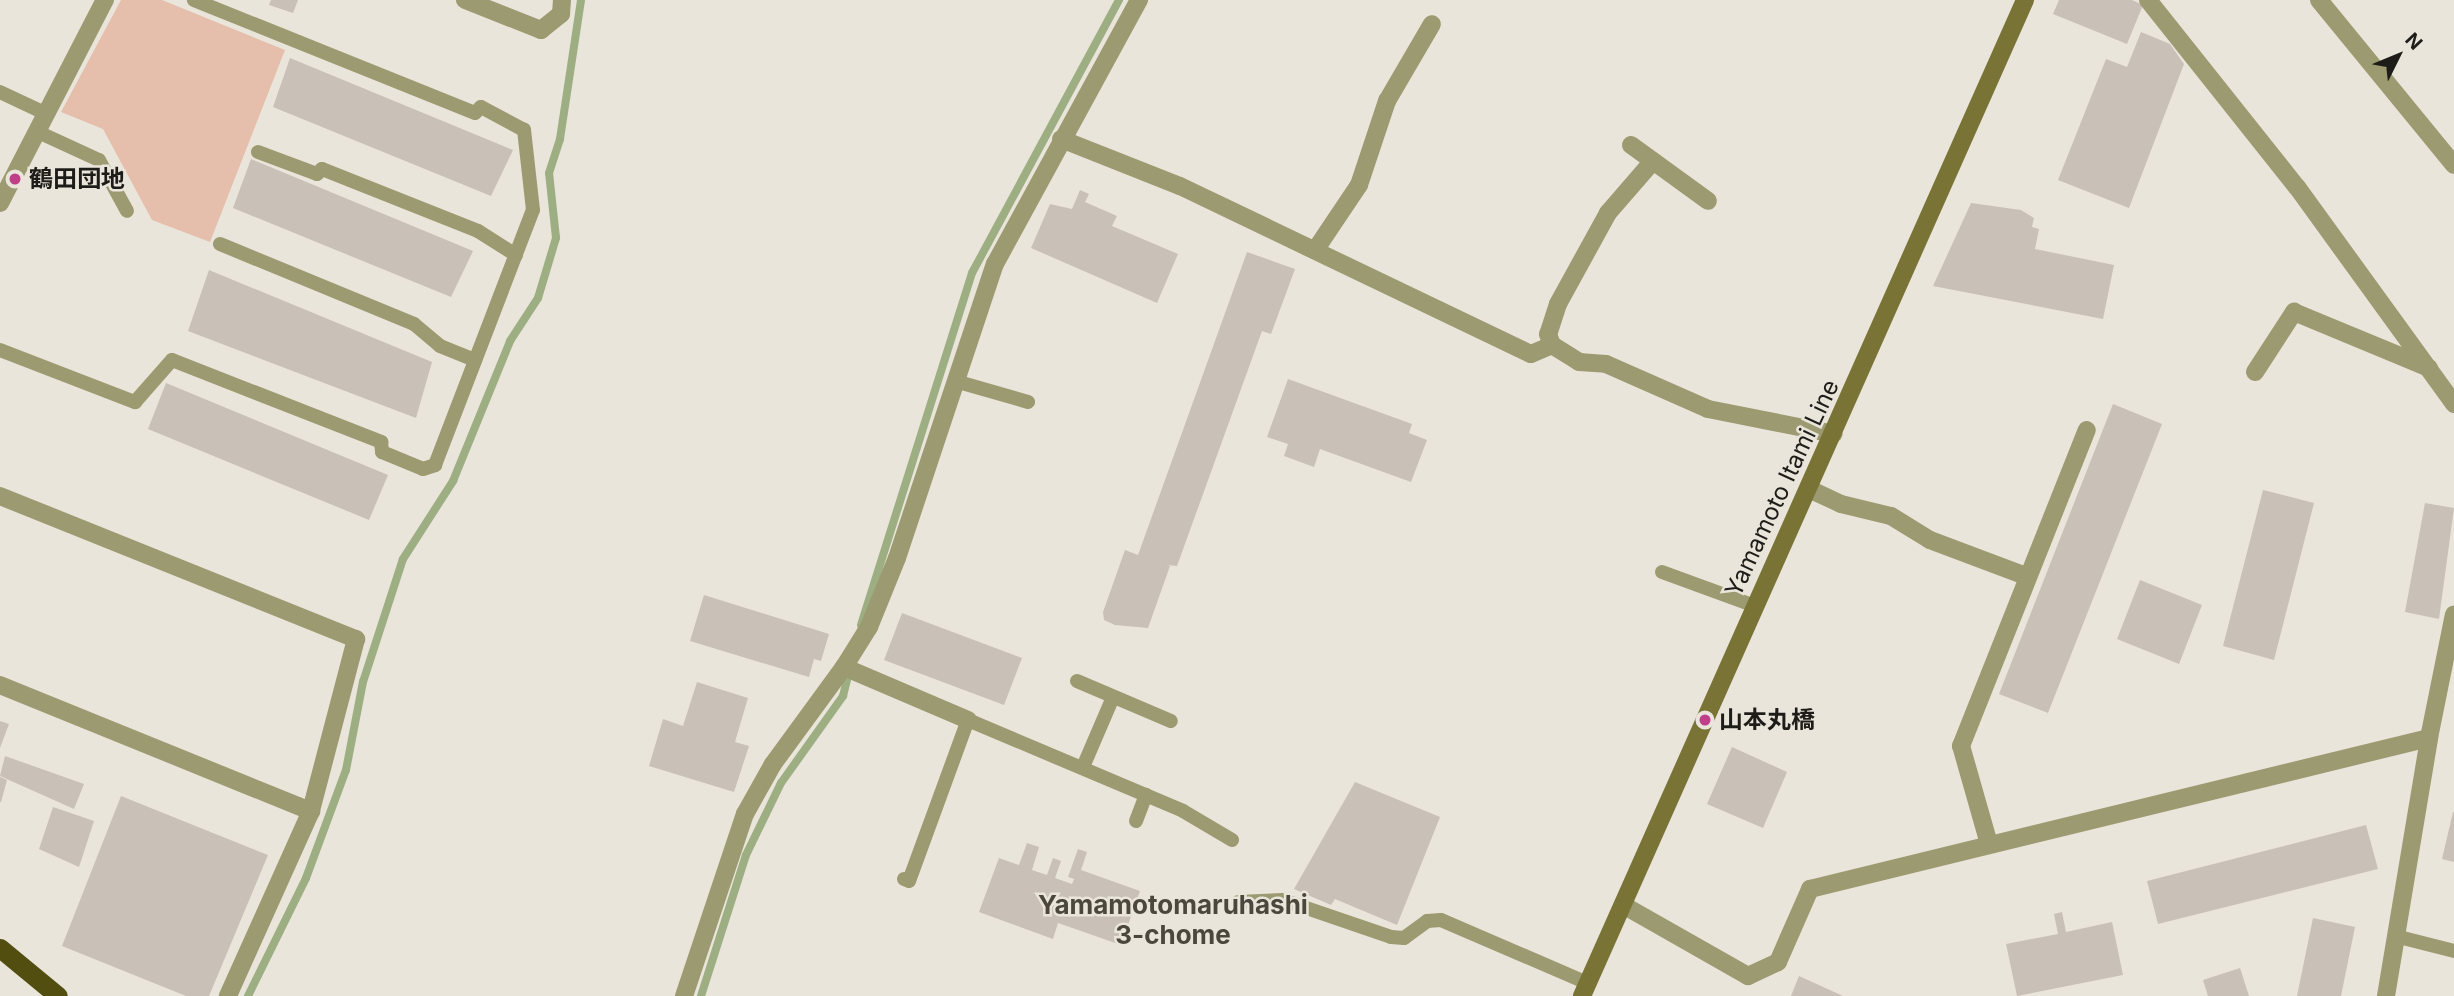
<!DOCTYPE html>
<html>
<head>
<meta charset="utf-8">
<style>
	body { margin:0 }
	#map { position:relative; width:2454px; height:996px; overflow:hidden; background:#eae5da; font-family:Inter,"Noto Sans JP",sans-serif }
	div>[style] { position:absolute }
	.green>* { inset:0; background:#e5beac }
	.stream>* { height:8px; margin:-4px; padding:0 4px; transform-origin:4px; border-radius:4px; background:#9daf82 }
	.building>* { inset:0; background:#c9c0b7 }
	.service>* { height:14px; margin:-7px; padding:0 7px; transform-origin:7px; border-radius:7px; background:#9c9a71 }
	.minor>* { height:18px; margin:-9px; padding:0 9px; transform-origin:9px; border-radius:9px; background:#9c9a71 }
	.tertiary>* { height:18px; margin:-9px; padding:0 9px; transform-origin:9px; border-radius:9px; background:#9c9a71 }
	.secondary>* { height:18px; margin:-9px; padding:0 9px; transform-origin:9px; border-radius:9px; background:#797435 }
	.trunk>* { height:19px; margin:-9.5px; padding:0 9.5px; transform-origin:9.5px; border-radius:9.5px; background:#524e10 }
	.dots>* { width:19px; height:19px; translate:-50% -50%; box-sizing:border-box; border:4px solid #eae5da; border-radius:50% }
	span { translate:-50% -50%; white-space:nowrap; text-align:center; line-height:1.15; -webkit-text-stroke:5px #eae5da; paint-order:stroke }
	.poi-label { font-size:24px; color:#1e1c18; font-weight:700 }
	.left { translate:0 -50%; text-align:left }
	.street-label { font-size:24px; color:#1e1c18 }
	.neighbourhood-label { font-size:26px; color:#4b473d; font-weight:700 }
	.north { position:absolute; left:2363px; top:21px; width:70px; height:70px; -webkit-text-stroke:5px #eae5da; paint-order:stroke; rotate:47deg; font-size:19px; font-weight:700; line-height:28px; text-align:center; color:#1e1c18 }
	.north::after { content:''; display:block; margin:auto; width:24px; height:32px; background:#1e1c18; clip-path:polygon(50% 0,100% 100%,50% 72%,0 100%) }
</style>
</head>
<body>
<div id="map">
	<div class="green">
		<div style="clip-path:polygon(121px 0,162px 0,285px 50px,210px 242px,152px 220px,103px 129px,61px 112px)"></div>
	</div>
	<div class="stream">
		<div style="left:861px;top:625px;width:369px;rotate:-72.5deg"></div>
		<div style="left:972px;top:273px;width:310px;rotate:-61.7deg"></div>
		<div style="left:248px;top:996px;width:131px;rotate:-63.8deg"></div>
		<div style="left:306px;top:878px;width:115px;rotate:-69.7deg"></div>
		<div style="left:346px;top:770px;width:90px;rotate:-79.1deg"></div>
		<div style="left:363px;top:682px;width:129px;rotate:-72deg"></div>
		<div style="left:403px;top:559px;width:93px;rotate:-57.3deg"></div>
		<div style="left:453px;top:481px;width:151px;rotate:-67.8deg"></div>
		<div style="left:510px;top:341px;width:51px;rotate:-56.9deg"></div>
		<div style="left:538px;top:298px;width:63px;rotate:-73.3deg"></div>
		<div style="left:556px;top:238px;width:65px;rotate:-96.1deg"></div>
		<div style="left:549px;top:173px;width:36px;rotate:-72deg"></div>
		<div style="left:560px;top:139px;width:141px;rotate:-81.4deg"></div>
		<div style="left:701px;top:996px;width:148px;rotate:-72.3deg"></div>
		<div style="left:746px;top:855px;width:80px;rotate:-64.1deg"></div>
		<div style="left:781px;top:783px;width:107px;rotate:-54.5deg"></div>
		<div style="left:843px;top:696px;width:29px;rotate:-76deg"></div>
	</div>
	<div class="building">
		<div style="clip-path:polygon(271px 0,298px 0,293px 13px,269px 5px)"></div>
		<div style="clip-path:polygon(2059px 0,2132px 0,2143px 5px,2127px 44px,2053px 14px)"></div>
		<div style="clip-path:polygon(2141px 32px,2170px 44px,2184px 64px,2129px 208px,2058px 180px,2106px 59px,2127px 67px)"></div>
		<div style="clip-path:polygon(290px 58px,513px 150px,491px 196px,273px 107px)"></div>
		<div style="clip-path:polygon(251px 159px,473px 251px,451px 297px,233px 208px)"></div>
		<div style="clip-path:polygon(1080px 190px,1089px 194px,1085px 202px,1117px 216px,1112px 226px,1178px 254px,1157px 303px,1031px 248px,1050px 204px,1072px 209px)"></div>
		<div style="clip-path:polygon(1971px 203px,2021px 210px,2034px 218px,2032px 227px,2039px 229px,2035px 249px,2114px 265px,2103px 319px,1933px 286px)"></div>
		<div style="clip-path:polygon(1247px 252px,1295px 269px,1271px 334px,1262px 331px,1177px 566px,1166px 565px,1170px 566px,1148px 628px,1115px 625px,1104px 620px,1103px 612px,1125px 550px,1138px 555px)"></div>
		<div style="clip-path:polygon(209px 270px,432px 362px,416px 418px,188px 331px)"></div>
		<div style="clip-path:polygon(1288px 379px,1412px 424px,1409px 433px,1427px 440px,1411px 482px,1320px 449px,1314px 467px,1284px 456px,1288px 444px,1267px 437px)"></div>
		<div style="clip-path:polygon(166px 383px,388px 475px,369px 520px,148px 429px)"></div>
		<div style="clip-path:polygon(2113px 404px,2162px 424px,2048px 713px,1999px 694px)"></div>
		<div style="clip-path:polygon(2263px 490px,2314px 503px,2274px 660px,2223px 646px)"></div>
		<div style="clip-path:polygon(2425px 503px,2454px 508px,2439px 619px,2405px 612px)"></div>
		<div style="clip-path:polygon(2140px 580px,2202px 605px,2179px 664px,2117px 639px)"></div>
		<div style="clip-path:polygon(704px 595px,829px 634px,821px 661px,814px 659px,809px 677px,690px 641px)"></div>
		<div style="clip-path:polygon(902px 613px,1022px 658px,1004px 705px,884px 660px)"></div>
		<div style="clip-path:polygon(697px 682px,748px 698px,735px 742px,749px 746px,734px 792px,649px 766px,663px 719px,683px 726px)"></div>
		<div style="clip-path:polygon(0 721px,9px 724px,0 748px)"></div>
		<div style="clip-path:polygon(1732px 747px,1787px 772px,1763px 828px,1707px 804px)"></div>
		<div style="clip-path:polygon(5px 756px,84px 784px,74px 809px,0 776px)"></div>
		<div style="clip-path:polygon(0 777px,7px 780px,1px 802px,0 802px)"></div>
		<div style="clip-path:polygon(1355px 782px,1440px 817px,1397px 925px,1335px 899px,1331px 905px,1294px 889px)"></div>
		<div style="clip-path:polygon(121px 796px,268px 855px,209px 996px,186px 996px,62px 946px)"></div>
		<div style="clip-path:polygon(53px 807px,94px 821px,79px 867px,39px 849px)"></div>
		<div style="clip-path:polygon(2453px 812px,2454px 812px,2454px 862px,2442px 859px)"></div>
		<div style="clip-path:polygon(2366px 825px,2378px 869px,2158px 924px,2147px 881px)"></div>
		<div style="clip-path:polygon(1027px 843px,1039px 847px,1032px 870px,1047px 875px,1053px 858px,1061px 861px,1055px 878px,1072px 884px,1074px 879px,1068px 877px,1078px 849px,1087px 852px,1081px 870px,1140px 891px,1121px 945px,1058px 923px,1053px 939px,979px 912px,999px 858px,1019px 865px)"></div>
		<div style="clip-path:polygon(2062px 912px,2066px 932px,2112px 922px,2123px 975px,2017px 996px,2006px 944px,2058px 934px,2054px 914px)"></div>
		<div style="clip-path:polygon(2313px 918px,2355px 927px,2341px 996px,2297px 996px)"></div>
		<div style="clip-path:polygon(2240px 968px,2249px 996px,2208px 996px,2203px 980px)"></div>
		<div style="clip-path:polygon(1799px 976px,1843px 996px,1791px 996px)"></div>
	</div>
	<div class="service">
		<div style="left:0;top:92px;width:52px;rotate:25.1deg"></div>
		<div style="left:38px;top:132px;width:67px;rotate:24.7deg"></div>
		<div style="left:99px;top:160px;width:58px;rotate:61.2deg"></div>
		<div style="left:258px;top:152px;width:63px;rotate:20.4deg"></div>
		<div style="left:317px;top:174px;width:7px;rotate:-45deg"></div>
		<div style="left:322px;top:169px;width:168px;rotate:21.7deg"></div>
		<div style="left:478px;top:231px;width:45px;rotate:32.3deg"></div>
		<div style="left:220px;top:244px;width:210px;rotate:22.4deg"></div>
		<div style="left:414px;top:324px;width:34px;rotate:40deg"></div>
		<div style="left:440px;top:346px;width:38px;rotate:22deg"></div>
		<div style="left:0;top:350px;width:145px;rotate:21.1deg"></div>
		<div style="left:135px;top:402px;width:56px;rotate:-48.6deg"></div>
		<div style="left:172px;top:360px;width:225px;rotate:21.4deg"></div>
		<div style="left:381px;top:442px;width:10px;rotate:84deg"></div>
		<div style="left:382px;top:452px;width:44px;rotate:22.5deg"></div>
		<div style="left:423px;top:469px;width:13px;rotate:-18deg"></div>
		<div style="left:435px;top:465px;width:273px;rotate:-69deg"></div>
		<div style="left:533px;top:210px;width:81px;rotate:-96.4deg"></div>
		<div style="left:524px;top:130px;width:49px;rotate:-151.9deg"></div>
		<div style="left:481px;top:107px;width:8px;rotate:135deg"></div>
		<div style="left:475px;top:113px;width:303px;rotate:-158.1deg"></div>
		<div style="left:955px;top:381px;width:76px;rotate:16deg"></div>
		<div style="left:1662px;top:572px;width:99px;rotate:20.1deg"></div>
		<div style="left:1077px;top:681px;width:102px;rotate:23.1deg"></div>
		<div style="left:1083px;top:767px;width:76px;rotate:-66.8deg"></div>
		<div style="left:1136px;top:821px;width:28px;rotate:-69deg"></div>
		<div style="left:904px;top:879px;width:5px;rotate:22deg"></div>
		<div style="left:909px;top:881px;width:171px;rotate:-69.9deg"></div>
		<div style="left:968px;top:720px;width:233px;rotate:22.9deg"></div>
		<div style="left:1183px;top:811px;width:57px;rotate:30.6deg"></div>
		<div style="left:1238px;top:902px;width:45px;rotate:-2.5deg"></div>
		<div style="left:1283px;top:900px;width:114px;rotate:18.9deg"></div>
		<div style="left:1391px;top:937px;width:13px;rotate:4deg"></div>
		<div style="left:1404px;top:938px;width:29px;rotate:-36deg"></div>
		<div style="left:1427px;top:921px;width:14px;rotate:-4deg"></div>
		<div style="left:1441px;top:920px;width:159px;rotate:23.3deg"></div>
		<div style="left:2399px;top:937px;width:57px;rotate:14.3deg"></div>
	</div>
	<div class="minor">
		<div style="left:465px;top:0;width:82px;rotate:21.5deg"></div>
		<div style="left:541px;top:30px;width:26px;rotate:-39deg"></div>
		<div style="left:561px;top:14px;width:14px;rotate:-86deg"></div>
		<div style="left:2148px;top:0;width:239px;rotate:51.5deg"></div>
		<div style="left:2297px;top:187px;width:268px;rotate:54.1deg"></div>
		<div style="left:2319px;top:0;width:213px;rotate:50.7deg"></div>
		<div style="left:1061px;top:139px;width:128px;rotate:21.6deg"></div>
		<div style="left:1180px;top:186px;width:389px;rotate:25.6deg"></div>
		<div style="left:1531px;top:354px;width:23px;rotate:-23deg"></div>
		<div style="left:1631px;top:145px;width:95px;rotate:36deg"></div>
		<div style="left:1653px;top:161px;width:69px;rotate:130.9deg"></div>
		<div style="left:1608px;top:213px;width:104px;rotate:118.8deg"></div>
		<div style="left:1558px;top:304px;width:32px;rotate:108deg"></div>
		<div style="left:1548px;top:334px;width:12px;rotate:70deg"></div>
		<div style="left:1552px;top:345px;width:32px;rotate:32deg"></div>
		<div style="left:1579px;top:362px;width:27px;rotate:4deg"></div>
		<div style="left:1606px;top:364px;width:111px;rotate:23.8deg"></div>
		<div style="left:1708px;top:409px;width:128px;rotate:11.2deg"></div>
		<div style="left:1316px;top:249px;width:77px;rotate:-56.1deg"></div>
		<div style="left:1359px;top:185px;width:89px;rotate:-71.6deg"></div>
		<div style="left:1387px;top:101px;width:89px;rotate:-59.7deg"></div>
		<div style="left:2255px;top:372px;width:72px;rotate:-57deg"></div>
		<div style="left:2294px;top:312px;width:146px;rotate:22.5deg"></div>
		<div style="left:1809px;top:489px;width:35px;rotate:25deg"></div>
		<div style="left:1841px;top:504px;width:51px;rotate:13.5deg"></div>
		<div style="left:1891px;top:516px;width:46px;rotate:31.6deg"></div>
		<div style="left:1930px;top:540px;width:103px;rotate:20.6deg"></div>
		<div style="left:0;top:496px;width:384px;rotate:21.9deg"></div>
		<div style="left:356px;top:639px;width:178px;rotate:104.7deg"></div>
		<div style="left:311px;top:811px;width:203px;rotate:114.2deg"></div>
		<div style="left:0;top:685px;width:336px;rotate:22.1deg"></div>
		<div style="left:968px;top:720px;width:135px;rotate:-156.9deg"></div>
		<div style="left:844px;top:667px;width:47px;rotate:-58deg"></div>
		<div style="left:869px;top:627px;width:74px;rotate:-67.9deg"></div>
		<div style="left:897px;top:558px;width:310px;rotate:-71.6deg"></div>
		<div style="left:995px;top:264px;width:301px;rotate:-61.4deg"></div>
		<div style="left:1989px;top:844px;width:102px;rotate:-105.9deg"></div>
		<div style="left:1961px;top:746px;width:340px;rotate:-68.3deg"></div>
		<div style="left:1623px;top:905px;width:144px;rotate:29.6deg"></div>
		<div style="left:1748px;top:976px;width:33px;rotate:-25deg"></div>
		<div style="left:1778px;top:962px;width:80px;rotate:-66.3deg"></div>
		<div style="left:1810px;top:889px;width:637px;rotate:-13.71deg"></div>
		<div style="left:2429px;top:738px;width:126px;rotate:-78.6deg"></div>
		<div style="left:684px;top:996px;width:192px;rotate:-71.5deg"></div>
		<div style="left:745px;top:814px;width:57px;rotate:-60.8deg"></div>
		<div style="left:773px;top:764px;width:120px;rotate:-53.8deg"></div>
		<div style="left:2386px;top:996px;width:262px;rotate:-80.5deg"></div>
	</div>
	<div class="tertiary">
		<div style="left:0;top:203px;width:229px;rotate:-62.7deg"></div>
	</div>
	<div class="secondary">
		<div style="left:1582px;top:996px;width:1090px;rotate:-66.02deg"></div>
	</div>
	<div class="trunk">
		<div style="left:0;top:948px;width:75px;rotate:39.6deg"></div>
	</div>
	<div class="dots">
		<div style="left:15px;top:179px;background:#bf3f89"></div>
		<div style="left:1705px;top:720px;background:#bf3f89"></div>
	</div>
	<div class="poi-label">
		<span class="left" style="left:29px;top:179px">鶴田団地</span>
		<span class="left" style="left:1719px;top:720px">山本丸橋</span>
	</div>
	<div class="street-label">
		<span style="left:1782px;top:488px;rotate:-65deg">Yamamoto Itami Line</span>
	</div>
	<div class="neighbourhood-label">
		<span style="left:1173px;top:920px">Yamamotomaruhashi<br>3-chome</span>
	</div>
	<div class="north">N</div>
</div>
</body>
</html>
